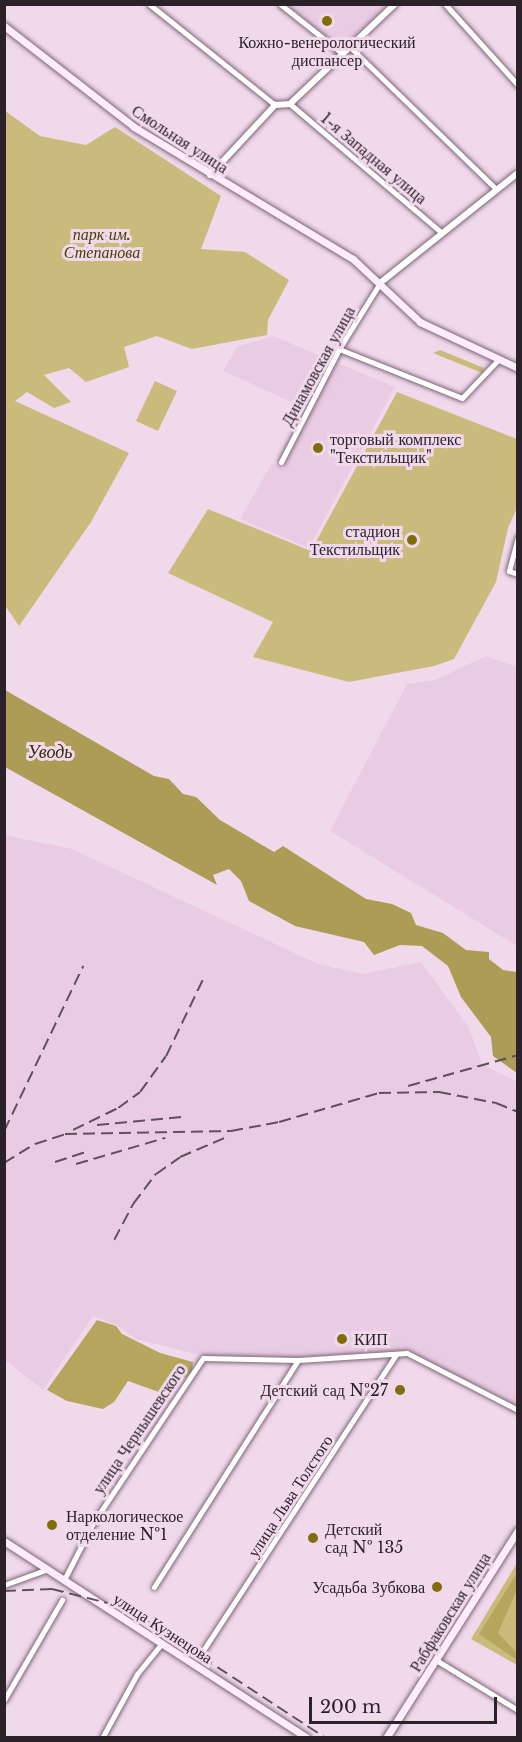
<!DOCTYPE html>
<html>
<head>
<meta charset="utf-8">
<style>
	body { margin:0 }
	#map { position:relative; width:522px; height:1742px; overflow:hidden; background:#f1d9ec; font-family:"Libre Baskerville",serif }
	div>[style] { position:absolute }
	.built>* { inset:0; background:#eacbe4 }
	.green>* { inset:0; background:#cabb7d }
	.forest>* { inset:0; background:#b6a55d }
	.water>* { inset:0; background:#ad9c55 }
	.roads { filter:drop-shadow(0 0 2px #7c6677) drop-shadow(0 0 2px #7c6677) }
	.minor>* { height:5px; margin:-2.5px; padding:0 2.5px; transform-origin:2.5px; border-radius:2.5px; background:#fff }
	.tertiary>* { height:6px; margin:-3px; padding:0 3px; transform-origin:3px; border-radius:3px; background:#fff }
	.secondary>* { height:7px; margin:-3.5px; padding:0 3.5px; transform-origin:3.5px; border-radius:3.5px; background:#fdedfa }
	.rail>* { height:1.5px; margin-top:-0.75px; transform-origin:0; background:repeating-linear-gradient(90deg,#5e515b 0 12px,transparent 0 18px) }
	.dots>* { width:16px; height:16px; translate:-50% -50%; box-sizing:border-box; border:3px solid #f1d9ec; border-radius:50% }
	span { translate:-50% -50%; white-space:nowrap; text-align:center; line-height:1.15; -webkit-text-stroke:6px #f1d9ec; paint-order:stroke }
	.poi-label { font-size:16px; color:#2b2229 }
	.left { translate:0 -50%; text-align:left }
	.right { translate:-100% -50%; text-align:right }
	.street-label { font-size:16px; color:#2b2229 }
	.park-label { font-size:16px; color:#483c00; font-style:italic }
	.water-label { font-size:18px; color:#332b0a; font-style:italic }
	.frame { position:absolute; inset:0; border:6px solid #2b2229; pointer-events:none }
	.scale { position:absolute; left:309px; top:1697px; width:188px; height:27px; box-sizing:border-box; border:3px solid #2b2229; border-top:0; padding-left:8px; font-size:18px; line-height:21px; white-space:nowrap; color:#2b2229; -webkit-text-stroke:4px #f1d9ec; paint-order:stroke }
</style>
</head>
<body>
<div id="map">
	<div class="built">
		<div style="clip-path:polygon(287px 5px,387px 5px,342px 49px)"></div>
		<div style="clip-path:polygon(273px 336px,395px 387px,309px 548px,240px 519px,272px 463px,283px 468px,311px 411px,223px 371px,237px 347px)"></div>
		<div style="clip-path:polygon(486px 656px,517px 667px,517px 946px,330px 831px,407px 684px,435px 680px)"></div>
		<div style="clip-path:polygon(4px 835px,72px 849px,318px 964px,362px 974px,421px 962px,469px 1028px,482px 1064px,517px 1082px,517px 1407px,407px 1352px,298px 1359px,204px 1356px,136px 1339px,118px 1326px,93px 1316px,43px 1390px,5px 1360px)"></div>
	</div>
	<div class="green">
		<div style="clip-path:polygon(4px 110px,40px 136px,86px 145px,115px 127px,221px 196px,201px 249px,245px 252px,289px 280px,268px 320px,267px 335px,192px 349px,157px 336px,124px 347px,129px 367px,86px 382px,69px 368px,44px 375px,71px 402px,54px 408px,27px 392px,15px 401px,129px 453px,91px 522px,19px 626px,4px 604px)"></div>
		<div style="clip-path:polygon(440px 350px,484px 368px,482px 373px,433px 353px)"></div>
		<div style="clip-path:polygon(155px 381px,177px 391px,158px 431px,136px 421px)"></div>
		<div style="clip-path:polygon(397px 392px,517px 439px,517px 508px,508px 528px,496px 582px,454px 659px,434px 666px,349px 682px,253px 657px,273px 622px,168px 573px,208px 509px,311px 551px)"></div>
		<div style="clip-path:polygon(517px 1563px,517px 1665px,471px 1639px)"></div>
	</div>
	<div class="forest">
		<div style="clip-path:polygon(97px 1320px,116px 1326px,122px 1334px,160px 1353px,193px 1362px,192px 1371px,167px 1395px,128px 1381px,114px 1402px,103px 1409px,67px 1401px,47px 1390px)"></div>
		<div style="clip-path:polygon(517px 1573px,517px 1590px,498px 1633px,517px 1653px,517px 1660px,479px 1634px)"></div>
	</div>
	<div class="water">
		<div style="clip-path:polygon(5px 690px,154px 776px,169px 779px,183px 794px,196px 797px,220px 820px,274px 852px,283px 846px,366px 899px,392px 904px,411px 913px,416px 925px,443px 933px,466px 950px,489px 952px,489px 959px,503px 970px,517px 972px,517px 1073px,493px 1056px,491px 1037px,461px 997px,448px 966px,422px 946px,400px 945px,374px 955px,364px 942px,295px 926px,249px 901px,241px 881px,229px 869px,213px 875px,217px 885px,5px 767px)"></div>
	</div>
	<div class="roads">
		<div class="minor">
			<div style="left:149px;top:4px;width:161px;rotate:38.7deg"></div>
			<div style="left:280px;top:4px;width:80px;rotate:38.4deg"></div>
			<div style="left:445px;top:4px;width:109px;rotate:48deg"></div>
			<div style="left:350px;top:47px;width:202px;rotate:44.2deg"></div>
			<div style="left:290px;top:104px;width:198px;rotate:40.3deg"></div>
			<div style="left:339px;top:349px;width:132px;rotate:21.7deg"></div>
			<div style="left:462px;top:398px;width:54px;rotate:-46.5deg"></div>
			<div style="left:281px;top:462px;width:127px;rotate:-62.8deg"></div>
			<div style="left:339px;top:349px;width:78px;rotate:-58.2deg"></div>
			<div style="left:518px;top:537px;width:35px;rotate:105deg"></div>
			<div style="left:509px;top:571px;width:9px;rotate:18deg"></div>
			<div style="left:64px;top:1580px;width:64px;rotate:-63deg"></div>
			<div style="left:93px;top:1523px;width:198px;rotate:-56.3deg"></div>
			<div style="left:203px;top:1358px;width:95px;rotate:1.2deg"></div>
			<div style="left:298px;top:1360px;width:109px;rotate:-3.7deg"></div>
			<div style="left:407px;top:1353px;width:125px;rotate:27.2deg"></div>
			<div style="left:4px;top:1585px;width:47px;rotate:-20deg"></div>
			<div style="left:154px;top:1587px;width:269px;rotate:-57.6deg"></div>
			<div style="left:204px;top:1649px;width:350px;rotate:-56.9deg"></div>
			<div style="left:436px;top:1660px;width:96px;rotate:31.4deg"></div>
			<div style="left:4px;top:1700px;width:116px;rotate:-59.9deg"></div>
			<div style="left:102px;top:1738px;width:73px;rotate:-61.3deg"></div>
			<div style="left:137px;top:1674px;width:40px;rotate:-51deg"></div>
		</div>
		<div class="tertiary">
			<div style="left:210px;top:175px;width:96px;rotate:-47.1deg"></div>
			<div style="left:275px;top:105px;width:15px;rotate:-4deg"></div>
			<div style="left:290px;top:104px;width:145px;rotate:-43.6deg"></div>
			<div style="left:380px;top:283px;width:176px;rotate:-38.6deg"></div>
		</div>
		<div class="secondary">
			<div style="left:4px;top:26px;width:165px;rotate:37.8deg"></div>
			<div style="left:134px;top:127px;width:256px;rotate:31.1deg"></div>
			<div style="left:353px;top:259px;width:92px;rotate:43.2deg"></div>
			<div style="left:420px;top:322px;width:108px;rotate:25.1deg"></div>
			<div style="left:4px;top:1541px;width:361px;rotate:33deg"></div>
			<div style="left:386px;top:1738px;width:246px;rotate:-57.6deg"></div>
		</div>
	</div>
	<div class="rail">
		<div style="left:408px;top:1086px;width:114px;rotate:-15.7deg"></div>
		<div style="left:97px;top:1125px;width:85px;rotate:-5.4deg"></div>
		<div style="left:73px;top:1130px;width:50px;rotate:-26.1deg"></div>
		<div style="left:118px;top:1108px;width:27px;rotate:-36deg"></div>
		<div style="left:140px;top:1092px;width:44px;rotate:-54.2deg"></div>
		<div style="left:166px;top:1056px;width:85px;rotate:-64.3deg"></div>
		<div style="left:4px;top:1131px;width:183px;rotate:-64.4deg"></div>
		<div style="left:55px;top:1162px;width:33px;rotate:-18deg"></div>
		<div style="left:4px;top:1163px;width:36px;rotate:-32deg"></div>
		<div style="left:35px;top:1144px;width:32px;rotate:-18deg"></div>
		<div style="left:65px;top:1134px;width:166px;rotate:-1deg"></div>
		<div style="left:231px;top:1131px;width:49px;rotate:-10.6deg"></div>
		<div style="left:279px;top:1122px;width:104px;rotate:-16.2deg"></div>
		<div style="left:379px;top:1093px;width:60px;rotate:-1deg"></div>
		<div style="left:439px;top:1092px;width:58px;rotate:10.9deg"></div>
		<div style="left:496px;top:1103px;width:24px;rotate:22deg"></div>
		<div style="left:76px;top:1164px;width:93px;rotate:-16.3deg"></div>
		<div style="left:114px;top:1240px;width:41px;rotate:-62.2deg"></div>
		<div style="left:133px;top:1204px;width:38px;rotate:-53deg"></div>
		<div style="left:156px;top:1174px;width:29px;rotate:-35deg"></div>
		<div style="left:180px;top:1157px;width:53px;rotate:-23.2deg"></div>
		<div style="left:4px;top:1591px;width:48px;rotate:-2.4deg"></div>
		<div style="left:52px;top:1589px;width:77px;rotate:14.2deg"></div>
		<div style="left:127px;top:1608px;width:238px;rotate:33.2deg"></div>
	</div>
	<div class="dots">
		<div style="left:327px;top:21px;background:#816d08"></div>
		<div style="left:318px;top:448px;background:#816d08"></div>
		<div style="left:412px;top:540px;background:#816d08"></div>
		<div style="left:342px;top:1339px;background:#816d08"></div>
		<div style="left:400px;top:1390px;background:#816d08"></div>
		<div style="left:52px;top:1525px;background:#816d08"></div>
		<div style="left:313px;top:1538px;background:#816d08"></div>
		<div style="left:437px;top:1587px;background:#816d08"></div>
	</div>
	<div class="poi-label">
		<span style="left:327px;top:51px">Кожно-венерологический<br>диспансер</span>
		<span class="left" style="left:330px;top:448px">торговый комплекс<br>"Текстильщик"</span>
		<span class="right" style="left:400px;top:540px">стадион<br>Текстильщик</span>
		<span class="left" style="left:354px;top:1339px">КИП</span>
		<span class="right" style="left:388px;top:1390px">Детский сад №27</span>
		<span class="left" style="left:66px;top:1525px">Наркологическое<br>отделение №1</span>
		<span class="left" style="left:325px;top:1538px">Детский<br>сад № 135</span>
		<span class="right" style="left:425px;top:1587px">Усадьба Зубкова</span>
	</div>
	<div class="street-label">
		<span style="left:180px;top:139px;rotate:33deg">Смольная улица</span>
		<span style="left:374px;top:158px;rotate:40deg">1-я Западная улица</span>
		<span style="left:318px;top:366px;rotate:-61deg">Динамовская улица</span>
		<span style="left:139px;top:1429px;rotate:-56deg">улица Чернышевского</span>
		<span style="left:290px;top:1496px;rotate:-57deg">улица Льва Толстого</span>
		<span style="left:450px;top:1612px;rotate:-58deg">Рабфаковская улица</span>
		<span style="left:163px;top:1628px;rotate:33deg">улица Кузнецова</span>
	</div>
	<div class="park-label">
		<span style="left:102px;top:243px">парк им.<br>Степанова</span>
	</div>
	<div class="water-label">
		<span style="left:50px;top:752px">Уводь</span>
	</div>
	<div class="frame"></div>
	<div class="scale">200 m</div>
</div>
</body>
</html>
